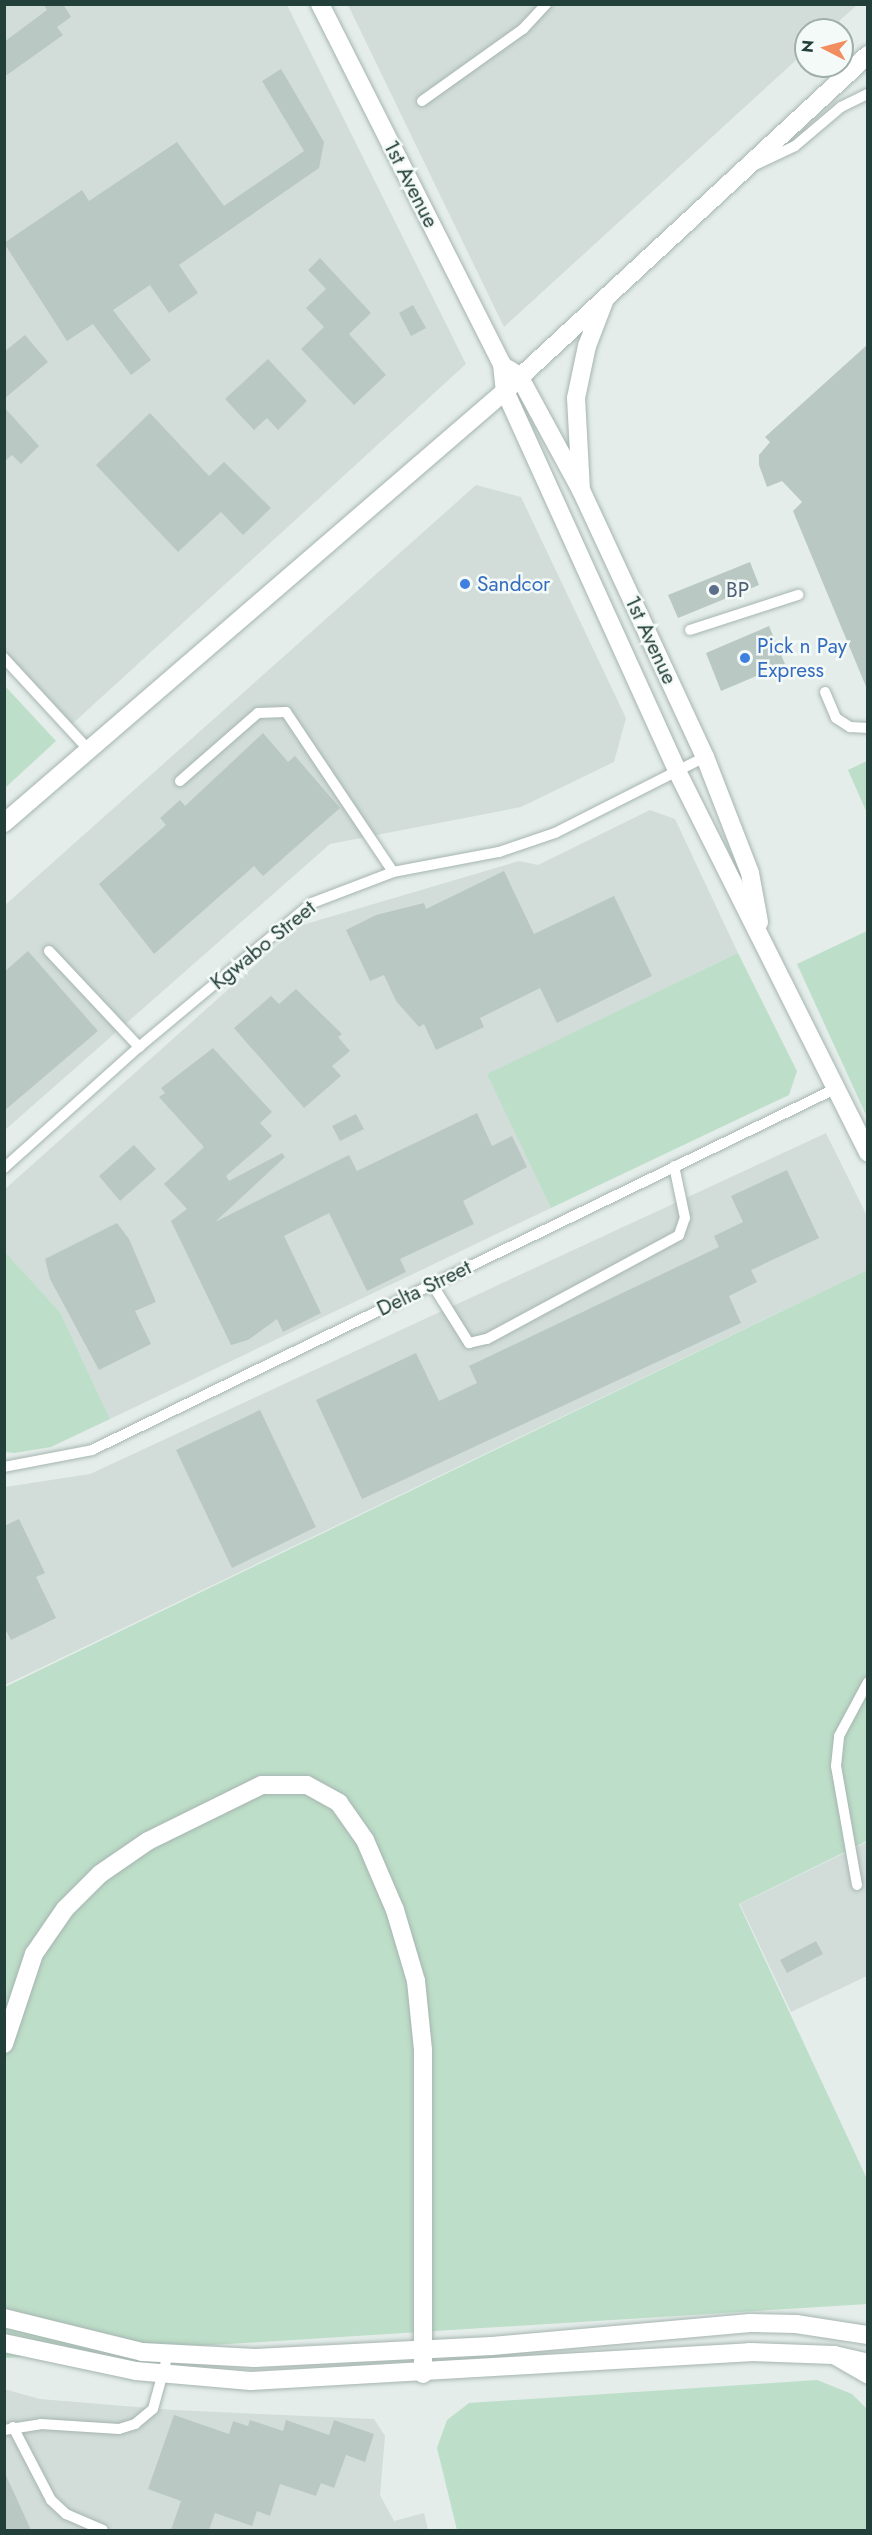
<!DOCTYPE html>
<html>
<head>
<meta charset="utf-8">
<style>
	body { margin:0 }
	#map { position:relative; width:872px; height:2535px; overflow:hidden; background:#e4edea; font-family:Jost,sans-serif }
	div>[style] { position:absolute }
	.built>* { inset:0; background:#d2ddd9 }
	.green>* { inset:0; background:#bddec8 }
	.building>* { inset:0; background:#b9c8c3 }
	.roads { filter:drop-shadow(0 0 2px #a6b5b1) drop-shadow(0 0 2px #a6b5b1) }
	.service>* { height:10px; margin:-5px; padding:0 5px; transform-origin:5px; border-radius:5px; background:#fff }
	.minor>* { height:18px; margin:-9px; padding:0 9px; transform-origin:9px; border-radius:9px; background:#fff }
	.tertiary>* { height:18px; margin:-9px; padding:0 9px; transform-origin:9px; border-radius:9px; background:#fff }
	.secondary>* { height:18px; margin:-9px; padding:0 9px; transform-origin:9px; border-radius:9px; background:#fff }
	.dots>* { width:16px; height:16px; translate:-50% -50%; box-sizing:border-box; border:3px solid #f4faf7; border-radius:50% }
	span { translate:-50% -50%; white-space:nowrap; text-align:center; line-height:1.15; -webkit-text-stroke:5px #f4faf7; paint-order:stroke }
	.street-label { font-size:21px; color:#233f39 }
	.shop-label { font-size:21px; color:#366cbe }
	.left { translate:0 -50%; text-align:left }
	.service-label { font-size:21px; color:#4e5e75 }
	.frame { position:absolute; inset:0; border:6px solid #233f39; pointer-events:none }
	.north { position:absolute; left:794px; top:18px; width:60px; height:60px; box-sizing:border-box; background:#f4faf7; border:2px solid #a0afab; border-radius:50%; rotate:276deg; font-size:16px; font-weight:700; line-height:24px; text-align:center; color:#233f39 }
	.north::after { content:''; display:block; margin:auto; width:21px; height:27px; background:#f18d5e; clip-path:polygon(50% 0,100% 100%,50% 72%,0 100%) }
</style>
</head>
<body>
<div id="map">
	<div class="built">
		<div style="clip-path:polygon(5px 5px,287px 5px,466px 364px,70px 726px,5px 657px)"></div>
		<div style="clip-path:polygon(348px 5px,857px 5px,829px 30px,806px 30px,806px 51px,504px 327px)"></div>
		<div style="clip-path:polygon(476px 485px,521px 497px,626px 718px,614px 762px,521px 807px,330px 844px,5px 1130px,4px 906px)"></div>
		<div style="clip-path:polygon(650px 810px,675px 819px,738px 953px,488px 1074px,551px 1208px,110px 1419px,60px 1312px,5px 1252px,4px 1190px,299px 926px,519px 861px,538px 865px)"></div>
		<div style="clip-path:polygon(826px 1133px,867px 1216px,867px 1270px,5px 1685px,5px 1487px,90px 1474px)"></div>
		<div style="clip-path:polygon(867px 1842px,867px 1976px,791px 2012px,740px 1904px)"></div>
		<div style="clip-path:polygon(4px 2389px,40px 2399px,173px 2410px,374px 2419px,385px 2436px,380px 2495px,394px 2521px,424px 2513px,428px 2530px,5px 2530px)"></div>
	</div>
	<div class="green">
		<div style="clip-path:polygon(5px 686px,56px 741px,5px 788px)"></div>
		<div style="clip-path:polygon(867px 761px,867px 813px,848px 770px)"></div>
		<div style="clip-path:polygon(867px 931px,867px 1117px,797px 964px)"></div>
		<div style="clip-path:polygon(738px 953px,797px 1071px,789px 1095px,551px 1208px,487px 1074px)"></div>
		<div style="clip-path:polygon(5px 1252px,60px 1312px,110px 1419px,51px 1447px,14px 1453px,4px 1452px)"></div>
		<div style="clip-path:polygon(867px 1270px,867px 1841px,739px 1904px,867px 2179px,867px 2304px,5px 2358px,5px 1687px)"></div>
		<div style="clip-path:polygon(817px 2380px,852px 2394px,867px 2409px,867px 2530px,457px 2530px,437px 2448px,447px 2420px,469px 2403px)"></div>
	</div>
	<div class="building">
		<div style="clip-path:polygon(43px 4px,63px 4px,71px 17px,57px 27px,63px 35px,4px 77px,4px 42px,47px 10px)"></div>
		<div style="clip-path:polygon(281px 69px,324px 142px,319px 168px,179px 265px,198px 293px,169px 313px,150px 285px,113px 310px,151px 360px,131px 375px,93px 324px,67px 341px,4px 243px,82px 190px,89px 201px,177px 142px,224px 206px,304px 151px,262px 81px)"></div>
		<div style="clip-path:polygon(320px 258px,371px 313px,349px 334px,386px 375px,354px 405px,301px 349px,324px 327px,306px 308px,326px 289px,308px 270px)"></div>
		<div style="clip-path:polygon(413px 305px,426px 328px,411px 336px,399px 313px)"></div>
		<div style="clip-path:polygon(25px 335px,48px 362px,4px 399px,4px 352px)"></div>
		<div style="clip-path:polygon(867px 345px,867px 689px,793px 511px,802px 502px,782px 481px,767px 487px,759px 465px,759px 455px,770px 442px,765px 437px)"></div>
		<div style="clip-path:polygon(268px 359px,307px 401px,278px 430px,267px 418px,254px 430px,225px 399px)"></div>
		<div style="clip-path:polygon(4px 407px,39px 446px,21px 464px,12px 455px,4px 462px)"></div>
		<div style="clip-path:polygon(150px 413px,209px 476px,224px 462px,271px 508px,243px 535px,221px 512px,178px 552px,96px 465px)"></div>
		<div style="clip-path:polygon(750px 562px,759px 585px,678px 618px,668px 595px)"></div>
		<div style="clip-path:polygon(769px 626px,785px 664px,721px 691px,706px 653px)"></div>
		<div style="clip-path:polygon(263px 733px,288px 762px,295px 756px,340px 808px,263px 876px,254px 866px,154px 954px,99px 884px,166px 825px,160px 818px,180px 800px,185px 806px)"></div>
		<div style="clip-path:polygon(504px 871px,534px 934px,614px 896px,652px 976px,557px 1023px,540px 988px,480px 1018px,484px 1027px,436px 1050px,424px 1024px,419px 1027px,396px 1001px,384px 975px,370px 981px,346px 930px,376px 915px,424px 903px,426px 909px)"></div>
		<div style="clip-path:polygon(28px 951px,98px 1031px,4px 1111px,4px 972px)"></div>
		<div style="clip-path:polygon(296px 989px,342px 1034px,338px 1037px,350px 1051px,332px 1066px,341px 1076px,304px 1108px,234px 1028px,271px 996px,279px 1004px)"></div>
		<div style="clip-path:polygon(213px 1048px,272px 1112px,260px 1123px,272px 1136px,226px 1176px,229px 1181px,282px 1153px,285px 1157px,215px 1222px,349px 1155px,357px 1171px,477px 1113px,492px 1146px,512px 1136px,527px 1167px,463px 1201px,474px 1224px,400px 1259px,406px 1272px,367px 1291px,329px 1213px,284px 1236px,321px 1313px,283px 1332px,277px 1319px,248px 1340px,231px 1345px,171px 1221px,187px 1209px,164px 1184px,204px 1147px,159px 1097px,165px 1093px,161px 1088px)"></div>
		<div style="clip-path:polygon(356px 1114px,364px 1129px,340px 1141px,332px 1126px)"></div>
		<div style="clip-path:polygon(134px 1145px,156px 1169px,120px 1201px,99px 1176px)"></div>
		<div style="clip-path:polygon(787px 1170px,819px 1238px,751px 1270px,757px 1282px,729px 1296px,741px 1323px,362px 1499px,316px 1400px,416px 1353px,439px 1401px,477px 1383px,469px 1366px,719px 1247px,714px 1236px,743px 1222px,731px 1196px)"></div>
		<div style="clip-path:polygon(117px 1223px,129px 1239px,156px 1302px,135px 1311px,151px 1344px,99px 1370px,50px 1279px,45px 1259px)"></div>
		<div style="clip-path:polygon(260px 1410px,316px 1527px,232px 1568px,176px 1450px)"></div>
		<div style="clip-path:polygon(19px 1519px,45px 1573px,36px 1577px,56px 1618px,11px 1640px,4px 1627px,4px 1526px)"></div>
		<div style="clip-path:polygon(816px 1941px,823px 1954px,787px 1973px,780px 1960px)"></div>
		<div style="clip-path:polygon(174px 2415px,229px 2434px,233px 2421px,248px 2426px,250px 2420px,283px 2431px,286px 2420px,329px 2435px,334px 2420px,374px 2434px,365px 2462px,346px 2455px,334px 2488px,321px 2483px,316px 2496px,280px 2484px,270px 2516px,257px 2511px,252px 2526px,215px 2513px,209px 2530px,171px 2530px,181px 2501px,148px 2489px)"></div>
		<div style="clip-path:polygon(4px 2471px,31px 2530px,4px 2530px)"></div>
	</div>
	<div class="roads">
		<div class="service">
			<div style="left:422px;top:101px;width:124px;rotate:-35.5deg"></div>
			<div style="left:523px;top:29px;width:34px;rotate:-47deg"></div>
			<div style="left:755px;top:165px;width:44px;rotate:-25.4deg"></div>
			<div style="left:795px;top:146px;width:60px;rotate:-40.3deg"></div>
			<div style="left:841px;top:107px;width:30px;rotate:-26deg"></div>
			<div style="left:690px;top:630px;width:114px;rotate:-18deg"></div>
			<div style="left:4px;top:658px;width:122px;rotate:47.3deg"></div>
			<div style="left:825px;top:692px;width:28px;rotate:67deg"></div>
			<div style="left:836px;top:718px;width:17px;rotate:33deg"></div>
			<div style="left:850px;top:727px;width:18px;rotate:3deg"></div>
			<div style="left:180px;top:781px;width:103px;rotate:-41.1deg"></div>
			<div style="left:258px;top:713px;width:28px;rotate:-2deg"></div>
			<div style="left:286px;top:712px;width:192px;rotate:56.2deg"></div>
			<div style="left:49px;top:951px;width:132px;rotate:46.8deg"></div>
			<div style="left:4px;top:1168px;width:181px;rotate:-41.9deg"></div>
			<div style="left:139px;top:1047px;width:225px;rotate:-39.8deg"></div>
			<div style="left:312px;top:903px;width:87px;rotate:-20.9deg"></div>
			<div style="left:393px;top:872px;width:108px;rotate:-10.7deg"></div>
			<div style="left:499px;top:852px;width:59px;rotate:-18.7deg"></div>
			<div style="left:555px;top:833px;width:168px;rotate:-26.9deg"></div>
			<div style="left:432px;top:1284px;width:70px;rotate:57.9deg"></div>
			<div style="left:469px;top:1343px;width:18px;rotate:-13deg"></div>
			<div style="left:487px;top:1339px;width:218px;rotate:-28.4deg"></div>
			<div style="left:679px;top:1235px;width:18px;rotate:-71deg"></div>
			<div style="left:685px;top:1218px;width:53px;rotate:-101.9deg"></div>
			<div style="left:4px;top:1467px;width:90px;rotate:-10.9deg"></div>
			<div style="left:92px;top:1450px;width:828px;rotate:-25.92deg"></div>
			<div style="left:857px;top:1885px;width:121px;rotate:-100deg"></div>
			<div style="left:836px;top:1766px;width:30px;rotate:-84deg"></div>
			<div style="left:839px;top:1736px;width:61px;rotate:-61.8deg"></div>
			<div style="left:13px;top:2427px;width:82px;rotate:62.5deg"></div>
			<div style="left:51px;top:2500px;width:21px;rotate:43deg"></div>
			<div style="left:66px;top:2514px;width:40px;rotate:23.4deg"></div>
			<div style="left:4px;top:2430px;width:37px;rotate:-9deg"></div>
			<div style="left:41px;top:2424px;width:78px;rotate:3.7deg"></div>
			<div style="left:119px;top:2429px;width:17px;rotate:-17deg"></div>
			<div style="left:135px;top:2424px;width:23px;rotate:-40deg"></div>
			<div style="left:153px;top:2409px;width:57px;rotate:-74.7deg"></div>
		</div>
		<div class="minor">
			<div style="left:320px;top:4px;width:403px;rotate:63.2deg"></div>
			<div style="left:502px;top:364px;width:27px;rotate:84deg"></div>
			<div style="left:505px;top:391px;width:417px;rotate:65.6deg"></div>
			<div style="left:677px;top:771px;width:427px;rotate:63.4deg"></div>
			<div style="left:508px;top:369px;width:13px;rotate:32deg"></div>
			<div style="left:519px;top:376px;width:130px;rotate:61.5deg"></div>
			<div style="left:581px;top:490px;width:294px;rotate:65.1deg"></div>
			<div style="left:705px;top:757px;width:124px;rotate:68.8deg"></div>
			<div style="left:750px;top:873px;width:50px;rotate:79.6deg"></div>
			<div style="left:4px;top:2044px;width:95px;rotate:-71.6deg"></div>
			<div style="left:34px;top:1954px;width:55px;rotate:-55.4deg"></div>
			<div style="left:65px;top:1909px;width:49px;rotate:-45deg"></div>
			<div style="left:100px;top:1874px;width:58px;rotate:-34.5deg"></div>
			<div style="left:148px;top:1841px;width:127px;rotate:-26.2deg"></div>
			<div style="left:262px;top:1785px;width:45px"></div>
			<div style="left:307px;top:1785px;width:37px;rotate:29deg"></div>
			<div style="left:339px;top:1803px;width:45px;rotate:54.9deg"></div>
			<div style="left:365px;top:1840px;width:76px;rotate:66.8deg"></div>
			<div style="left:395px;top:1910px;width:74px;rotate:73.5deg"></div>
			<div style="left:416px;top:1981px;width:69px;rotate:84.2deg"></div>
			<div style="left:423px;top:2050px;width:324px;rotate:90deg"></div>
			<div style="left:4px;top:2318px;width:142px;rotate:13.8deg"></div>
			<div style="left:142px;top:2352px;width:113px;rotate:3deg"></div>
			<div style="left:255px;top:2358px;width:237px;rotate:-2.9deg"></div>
			<div style="left:492px;top:2346px;width:259px;rotate:-5.1deg"></div>
			<div style="left:750px;top:2323px;width:46px;rotate:1.2deg"></div>
			<div style="left:796px;top:2324px;width:73px;rotate:8.7deg"></div>
			<div style="left:4px;top:2343px;width:135px;rotate:12deg"></div>
			<div style="left:136px;top:2371px;width:115px;rotate:5deg"></div>
			<div style="left:251px;top:2381px;width:499px;rotate:-3.3deg"></div>
			<div style="left:749px;top:2352px;width:85px;rotate:2deg"></div>
			<div style="left:834px;top:2355px;width:35px;rotate:13deg"></div>
		</div>
		<div class="tertiary">
			<div style="left:834px;top:2355px;width:39px;rotate:30deg"></div>
		</div>
		<div class="secondary">
			<div style="left:581px;top:490px;width:92px;rotate:-93.1deg"></div>
			<div style="left:576px;top:398px;width:53px;rotate:-78.1deg"></div>
			<div style="left:587px;top:346px;width:50px;rotate:-69deg"></div>
			<div style="left:4px;top:823px;width:662px;rotate:-40.77deg"></div>
			<div style="left:505px;top:391px;width:495px;rotate:-42.8deg"></div>
		</div>
	</div>
	<div class="dots">
		<div style="left:465px;top:584px;background:#3f7fe0"></div>
		<div style="left:714px;top:590px;background:#5c6f8a"></div>
		<div style="left:745px;top:658px;background:#3f7fe0"></div>
	</div>
	<div class="street-label">
		<span style="left:411px;top:184px;rotate:63deg">1st Avenue</span>
		<span style="left:651px;top:640px;rotate:65deg">1st Avenue</span>
		<span style="left:263px;top:945px;rotate:-39deg">Kgwabo Street</span>
		<span style="left:424px;top:1288px;rotate:-26deg">Delta Street</span>
	</div>
	<div class="shop-label">
		<span class="left" style="left:477px;top:584px">Sandcor</span>
		<span class="left" style="left:757px;top:658px">Pick n Pay<br>Express</span>
	</div>
	<div class="service-label">
		<span class="left" style="left:726px;top:590px">BP</span>
	</div>
	<div class="frame"></div>
	<div class="north">N</div>
</div>
</body>
</html>
